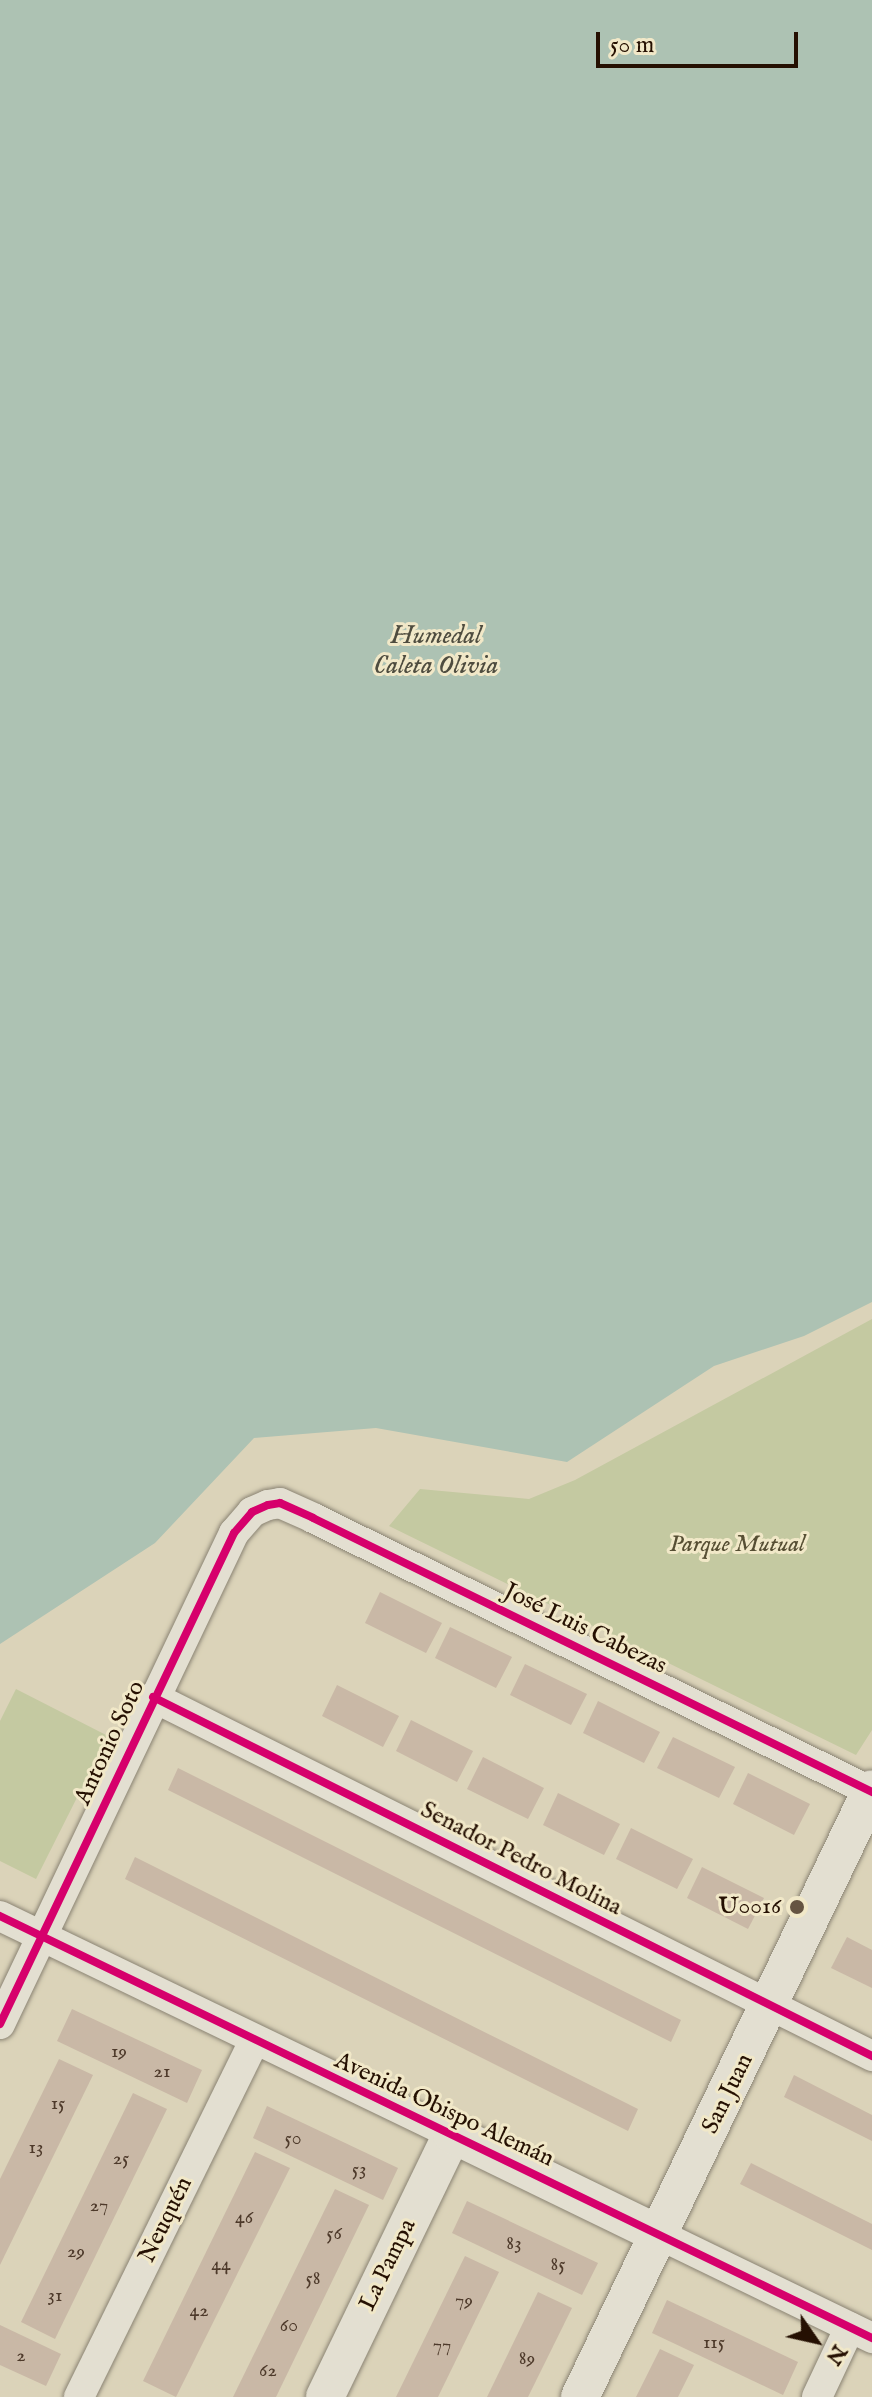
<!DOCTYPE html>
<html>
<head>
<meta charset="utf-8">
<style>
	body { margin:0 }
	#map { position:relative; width:872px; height:2397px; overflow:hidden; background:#dbd3b9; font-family:"IM FELL English",serif }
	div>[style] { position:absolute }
	.green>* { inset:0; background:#c4c9a1 }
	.water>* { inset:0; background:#adc2b3 }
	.building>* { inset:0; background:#c9b8a6 }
	.roads { filter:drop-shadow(0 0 2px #8a8373) drop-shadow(0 0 2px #8a8373) }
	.minor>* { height:30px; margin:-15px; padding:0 15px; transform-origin:15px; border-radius:15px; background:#e3dfd1 }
	.tertiary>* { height:38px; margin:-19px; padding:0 19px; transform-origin:19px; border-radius:19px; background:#e3dfd1 }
	.cycleway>* { height:8px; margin:-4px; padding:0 4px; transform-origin:4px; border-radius:4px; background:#d6006c }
	.dots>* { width:22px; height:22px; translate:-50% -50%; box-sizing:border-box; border:4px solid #f1e8c8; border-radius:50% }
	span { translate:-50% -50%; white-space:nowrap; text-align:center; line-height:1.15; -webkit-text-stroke:6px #f1e8c8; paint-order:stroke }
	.number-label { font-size:20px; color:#4e3a2b }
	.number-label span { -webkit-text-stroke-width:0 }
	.park-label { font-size:24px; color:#564e33; font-style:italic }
	.street-label { font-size:24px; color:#251002 }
	.poi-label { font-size:24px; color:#251002 }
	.right { translate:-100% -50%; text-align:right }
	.water-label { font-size:26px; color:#4e4c3f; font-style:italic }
	.north { position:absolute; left:776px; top:2301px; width:80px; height:80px; -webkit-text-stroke:6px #f1e8c8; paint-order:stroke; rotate:124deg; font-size:22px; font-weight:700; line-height:32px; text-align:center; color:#251002 }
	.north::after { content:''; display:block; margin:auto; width:28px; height:36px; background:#251002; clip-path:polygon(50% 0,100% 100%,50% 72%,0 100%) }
	.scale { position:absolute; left:596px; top:32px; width:202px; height:36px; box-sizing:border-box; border:4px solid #251002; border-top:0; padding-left:10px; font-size:24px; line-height:28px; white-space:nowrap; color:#251002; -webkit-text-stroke:6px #f1e8c8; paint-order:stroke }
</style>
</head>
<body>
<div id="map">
	<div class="green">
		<div style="clip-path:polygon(872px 1319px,872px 1730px,856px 1755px,389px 1526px,420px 1489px,529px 1499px,575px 1480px)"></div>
		<div style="clip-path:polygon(16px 1689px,108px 1736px,36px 1879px,0 1861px,0 1721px)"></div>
	</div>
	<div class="water">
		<div style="clip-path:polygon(0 0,872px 0,872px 1302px,804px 1336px,714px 1366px,567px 1462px,376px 1428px,254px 1438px,155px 1543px,0 1644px)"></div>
	</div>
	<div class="building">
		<div style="clip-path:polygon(380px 1592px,442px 1623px,426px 1653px,365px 1623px)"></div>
		<div style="clip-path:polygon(450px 1627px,512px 1657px,496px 1688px,435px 1658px)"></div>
		<div style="clip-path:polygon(525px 1664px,587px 1694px,571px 1725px,510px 1695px)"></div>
		<div style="clip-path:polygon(337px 1685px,399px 1716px,383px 1747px,322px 1716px)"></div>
		<div style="clip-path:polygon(598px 1701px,660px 1732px,644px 1763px,583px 1733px)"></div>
		<div style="clip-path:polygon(411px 1720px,473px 1751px,457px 1782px,396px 1751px)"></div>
		<div style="clip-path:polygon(673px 1737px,735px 1767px,719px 1798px,657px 1768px)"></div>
		<div style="clip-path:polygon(483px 1757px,544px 1788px,528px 1819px,467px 1789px)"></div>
		<div style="clip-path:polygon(178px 1768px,681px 2020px,671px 2042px,168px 1790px)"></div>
		<div style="clip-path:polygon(748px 1773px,810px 1804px,794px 1835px,733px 1804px)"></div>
		<div style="clip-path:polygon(558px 1793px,620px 1824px,604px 1855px,543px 1825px)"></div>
		<div style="clip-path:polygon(631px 1828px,693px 1859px,677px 1889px,616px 1859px)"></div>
		<div style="clip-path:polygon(135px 1857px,638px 2109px,628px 2131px,125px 1879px)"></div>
		<div style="clip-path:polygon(702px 1867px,764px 1898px,748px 1929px,687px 1898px)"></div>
		<div style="clip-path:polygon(847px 1937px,872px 1950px,872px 1988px,831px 1968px)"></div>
		<div style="clip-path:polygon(72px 2009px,202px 2070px,187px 2103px,57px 2041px)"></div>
		<div style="clip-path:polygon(59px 2059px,93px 2075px,0 2265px,0 2179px)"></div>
		<div style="clip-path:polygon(794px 2075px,872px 2115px,872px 2141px,784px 2097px)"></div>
		<div style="clip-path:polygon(133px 2093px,167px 2109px,55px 2339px,21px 2322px)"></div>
		<div style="clip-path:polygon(267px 2106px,398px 2168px,383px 2200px,253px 2138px)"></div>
		<div style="clip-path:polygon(255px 2152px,290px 2168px,176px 2397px,143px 2381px)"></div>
		<div style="clip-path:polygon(751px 2163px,872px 2224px,872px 2250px,740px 2184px)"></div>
		<div style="clip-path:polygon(335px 2189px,369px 2205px,276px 2397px,233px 2397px)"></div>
		<div style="clip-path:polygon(467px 2201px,598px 2263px,582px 2295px,452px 2233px)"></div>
		<div style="clip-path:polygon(465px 2256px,499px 2272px,438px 2397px,396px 2397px)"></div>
		<div style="clip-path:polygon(538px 2292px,572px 2308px,528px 2397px,487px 2397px)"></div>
		<div style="clip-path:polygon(667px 2300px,798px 2362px,783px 2395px,652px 2333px)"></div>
		<div style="clip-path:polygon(0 2325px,61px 2354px,46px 2386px,0 2365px)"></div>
		<div style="clip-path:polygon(660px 2349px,694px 2365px,678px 2397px,636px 2397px)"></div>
	</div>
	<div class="roads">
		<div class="minor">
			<div style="left:153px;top:1697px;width:804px;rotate:26.53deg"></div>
			<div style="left:0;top:1916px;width:502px;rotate:25.75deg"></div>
			<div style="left:0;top:2024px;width:544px;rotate:-64.52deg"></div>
			<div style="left:234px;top:1533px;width:28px;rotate:-49deg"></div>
			<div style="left:252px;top:1512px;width:17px;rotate:-24deg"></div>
			<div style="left:268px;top:1505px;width:12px;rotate:-9deg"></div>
			<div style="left:280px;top:1503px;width:36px;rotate:24deg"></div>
			<div style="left:313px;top:1518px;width:623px;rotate:26.11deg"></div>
			<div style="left:660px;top:2235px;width:236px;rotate:25.9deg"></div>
			<div style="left:79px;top:2397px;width:396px;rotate:-63.8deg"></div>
			<div style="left:817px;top:2397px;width:77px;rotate:-64.8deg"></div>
		</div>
		<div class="tertiary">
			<div style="left:325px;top:2397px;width:292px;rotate:-64.2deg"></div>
			<div style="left:452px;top:2134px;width:231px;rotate:25.9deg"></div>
			<div style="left:580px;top:2397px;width:674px;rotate:-64.35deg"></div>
		</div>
	</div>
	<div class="cycleway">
		<div style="left:153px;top:1697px;width:804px;rotate:26.53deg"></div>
		<div style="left:0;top:1916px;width:969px;rotate:25.82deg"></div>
		<div style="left:0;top:2024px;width:544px;rotate:-64.52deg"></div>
		<div style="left:234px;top:1533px;width:28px;rotate:-49deg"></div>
		<div style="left:252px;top:1512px;width:17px;rotate:-24deg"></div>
		<div style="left:268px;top:1505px;width:12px;rotate:-9deg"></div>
		<div style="left:280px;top:1503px;width:36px;rotate:24deg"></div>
		<div style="left:313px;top:1518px;width:623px;rotate:26.11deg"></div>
	</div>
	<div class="dots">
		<div style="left:797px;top:1907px;background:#655442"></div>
	</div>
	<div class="number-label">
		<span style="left:119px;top:2051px">19</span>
		<span style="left:162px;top:2071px">21</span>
		<span style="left:58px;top:2103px">15</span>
		<span style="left:293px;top:2138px">50</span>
		<span style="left:36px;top:2147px">13</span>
		<span style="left:121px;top:2158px">25</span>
		<span style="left:359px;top:2169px">53</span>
		<span style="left:99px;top:2205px">27</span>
		<span style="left:244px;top:2217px">46</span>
		<span style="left:334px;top:2233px">56</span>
		<span style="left:514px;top:2243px">83</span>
		<span style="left:76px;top:2251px">29</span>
		<span style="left:221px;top:2264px">44</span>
		<span style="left:558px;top:2264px">85</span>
		<span style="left:313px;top:2278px">58</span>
		<span style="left:55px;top:2295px">31</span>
		<span style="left:464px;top:2300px">79</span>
		<span style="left:199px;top:2310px">42</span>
		<span style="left:289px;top:2325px">60</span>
		<span style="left:714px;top:2342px">115</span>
		<span style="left:442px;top:2345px">77</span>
		<span style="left:21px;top:2355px">2</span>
		<span style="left:527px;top:2358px">89</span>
		<span style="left:268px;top:2370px">62</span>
	</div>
	<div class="park-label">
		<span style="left:737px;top:1545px">Parque Mutual</span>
	</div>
	<div class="street-label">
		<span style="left:585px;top:1629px;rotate:26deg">José Luis Cabezas</span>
		<span style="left:110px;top:1743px;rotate:-65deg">Antonio Soto</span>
		<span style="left:521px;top:1859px;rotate:27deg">Senador Pedro Molina</span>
		<span style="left:728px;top:2094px;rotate:-64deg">San Juan</span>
		<span style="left:444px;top:2110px;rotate:25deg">Avenida Obispo Alemán</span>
		<span style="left:166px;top:2220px;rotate:-64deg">Neuquén</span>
		<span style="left:388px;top:2265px;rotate:-64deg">La Pampa</span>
	</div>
	<div class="poi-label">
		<span class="right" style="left:781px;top:1907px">U0016</span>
	</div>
	<div class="water-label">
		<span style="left:436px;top:651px">Humedal<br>Caleta Olivia</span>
	</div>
	<div class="north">N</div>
	<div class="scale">50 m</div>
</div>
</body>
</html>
